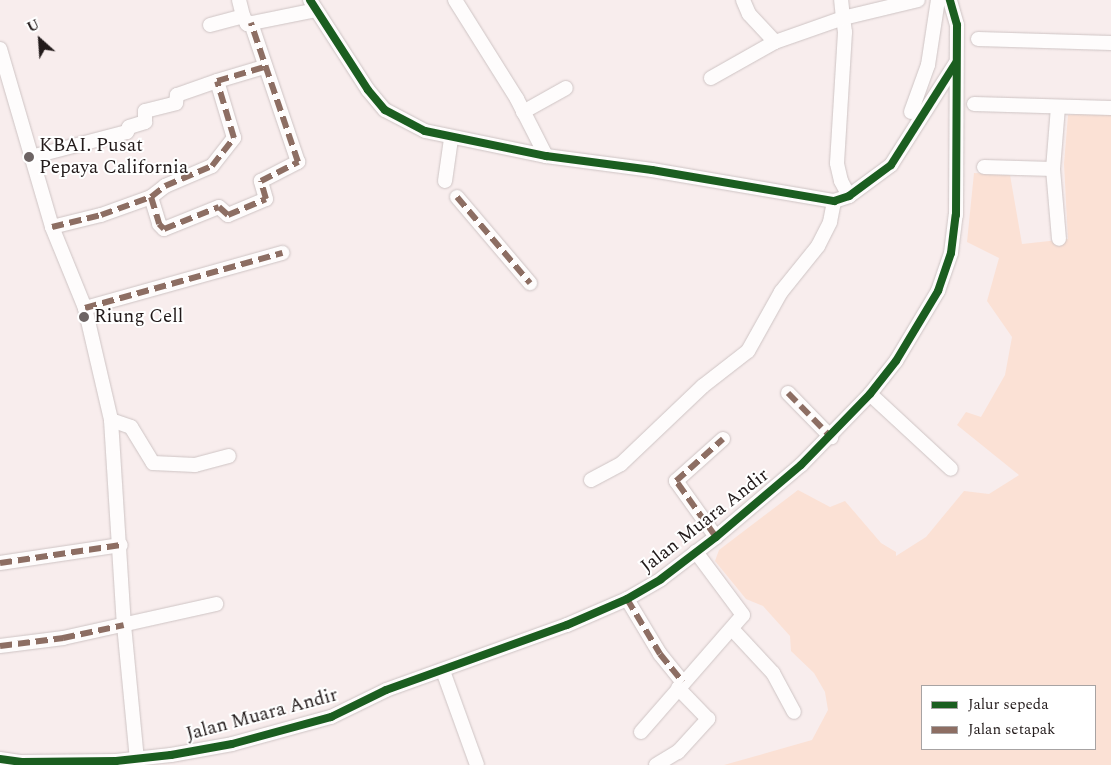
<!DOCTYPE html>
<html>
<head>
<meta charset="utf-8">
<style>
	body { margin:0 }
	#map { position:relative; width:1111px; height:765px; overflow:hidden; background:#f8eded; font-family:Spectral,serif }
	div>[style] { position:absolute }
	.green>* { inset:0; background:#fbe1d5 }
	.roads { filter:drop-shadow(0 0 1px #cec4c4) drop-shadow(0 0 1px #cec4c4) }
	.street>* { height:14px; margin:-7px; padding:0 7px; transform-origin:7px; border-radius:7px; background:#fefcfc }
	.quiet>* { height:6px; margin-top:-3px; transform-origin:0; background:repeating-linear-gradient(90deg,#8d6e63 0 12px,transparent 0 18px) }
	.cycleway>* { height:8px; margin:-4px; padding:0 4px; transform-origin:4px; border-radius:4px; background:#1b5e20 }
	.dots>* { width:14px; height:14px; translate:-50% -50%; box-sizing:border-box; border:2px solid #fff; border-radius:50% }
	span { translate:-50% -50%; white-space:nowrap; text-align:center; line-height:1.15; -webkit-text-stroke:4px #fff; paint-order:stroke }
	.poi-label { font-size:19px; color:#221a1a }
	.left { translate:0 -50%; text-align:left }
	.street-label { font-size:19px; color:#221a1a }
	.legend { position:absolute; left:921px; top:685px; width:175px; height:65px; box-sizing:border-box; background:#fff; border:1px solid #a7a3a3; margin:0; padding:6px 9px; list-style:none; font-size:15px; color:#221a1a }
	.legend li { display:flex; align-items:center; gap:10px; height:25px }
	.legend b { width:25px; border:1px solid #a7a3a3 }
	.north { position:absolute; left:15px; top:15px; width:50px; height:50px; -webkit-text-stroke:4px #fff; paint-order:stroke; rotate:334deg; font-size:14px; font-weight:700; line-height:20px; text-align:center; color:#221a1a }
	.north::after { content:''; display:block; margin:auto; width:18px; height:22px; background:#221a1a; clip-path:polygon(50% 0,100% 100%,50% 72%,0 100%) }
</style>
</head>
<body>
<div id="map">
	<div class="green">
		<div style="clip-path:polygon(evenodd,1111px 112px,1111px 765px,724px 765px,812px 740px,828px 710px,825px 692px,814px 673px,791px 651px,790px 636px,763px 606px,746px 599px,715px 561px,719px 550px,798px 490px,830px 507px,845px 501px,881px 543px,896px 552px,896px 556px,926px 537px,964px 491px,989px 494px,1019px 475px,957px 425px,966px 412px,981px 417px,1005px 375px,1012px 337px,987px 301px,999px 258px,967px 242px,974px 173px,1010px 175px,1022px 244px,1068px 239px,1064px 164px,1068px 115px,1111px 112px,922px 686px,1095px 686px,1095px 749px,922px 749px,922px 686px)"></div>
	</div>
	<div class="roads">
		<div class="street">
			<div style="left:239px;top:0;width:16px;rotate:76deg"></div>
			<div style="left:310px;top:0;width:107px;rotate:57.2deg"></div>
			<div style="left:368px;top:90px;width:26px;rotate:50deg"></div>
			<div style="left:385px;top:110px;width:45px;rotate:27.7deg"></div>
			<div style="left:425px;top:131px;width:124px;rotate:11.7deg"></div>
			<div style="left:546px;top:156px;width:107px;rotate:7.5deg"></div>
			<div style="left:652px;top:170px;width:185px;rotate:9.7deg"></div>
			<div style="left:834px;top:201px;width:16px;rotate:-18deg"></div>
			<div style="left:849px;top:196px;width:52px;rotate:-36.4deg"></div>
			<div style="left:891px;top:165px;width:120px;rotate:-57.6deg"></div>
			<div style="left:455px;top:0;width:117px;rotate:57.9deg"></div>
			<div style="left:517px;top:99px;width:64px;rotate:63deg"></div>
			<div style="left:743px;top:0;width:15px;rotate:67deg"></div>
			<div style="left:749px;top:14px;width:38px;rotate:47deg"></div>
			<div style="left:210px;top:25px;width:34px;rotate:-15deg"></div>
			<div style="left:243px;top:16px;width:9px;rotate:63deg"></div>
			<div style="left:247px;top:24px;width:70px;rotate:-11.5deg"></div>
			<div style="left:978px;top:39px;width:133px;rotate:1.7deg"></div>
			<div style="left:0;top:49px;width:185px;rotate:73.7deg"></div>
			<div style="left:52px;top:227px;width:87px;rotate:67.8deg"></div>
			<div style="left:85px;top:308px;width:115px;rotate:76.9deg"></div>
			<div style="left:111px;top:420px;width:205px;rotate:86.4deg"></div>
			<div style="left:124px;top:625px;width:135px;rotate:84.5deg"></div>
			<div style="left:711px;top:78px;width:73px;rotate:-29.4deg"></div>
			<div style="left:775px;top:42px;width:72px;rotate:-19.4deg"></div>
			<div style="left:843px;top:18px;width:18px;rotate:-96deg"></div>
			<div style="left:974px;top:104px;width:137px;rotate:1.7deg"></div>
			<div style="left:1058px;top:107px;width:62px;rotate:94.6deg"></div>
			<div style="left:1053px;top:169px;width:70px;rotate:85.1deg"></div>
			<div style="left:523px;top:112px;width:49px;rotate:-29.2deg"></div>
			<div style="left:911px;top:112px;width:50px;rotate:-70.1deg"></div>
			<div style="left:928px;top:65px;width:66px;rotate:-81.3deg"></div>
			<div style="left:31px;top:157px;width:99px;rotate:-14.6deg"></div>
			<div style="left:127px;top:132px;width:5px;rotate:-68deg"></div>
			<div style="left:129px;top:127px;width:17px;rotate:-17deg"></div>
			<div style="left:145px;top:122px;width:11px;rotate:-90deg"></div>
			<div style="left:145px;top:111px;width:32px;rotate:-14deg"></div>
			<div style="left:176px;top:103px;width:8px;rotate:-83deg"></div>
			<div style="left:177px;top:95px;width:42px;rotate:-19.3deg"></div>
			<div style="left:984px;top:167px;width:69px;rotate:1.7deg"></div>
			<div style="left:445px;top:181px;width:42px;rotate:-81.9deg"></div>
			<div style="left:849px;top:196px;width:17px;rotate:-118deg"></div>
			<div style="left:841px;top:181px;width:18px;rotate:-103deg"></div>
			<div style="left:837px;top:163px;width:131px;rotate:-86.5deg"></div>
			<div style="left:845px;top:32px;width:14px;rotate:-98deg"></div>
			<div style="left:843px;top:18px;width:77px;rotate:-13.5deg"></div>
			<div style="left:151px;top:197px;width:28px;rotate:73deg"></div>
			<div style="left:159px;top:224px;width:7px;rotate:45deg"></div>
			<div style="left:164px;top:229px;width:59px;rotate:-21.8deg"></div>
			<div style="left:219px;top:207px;width:12px;rotate:42deg"></div>
			<div style="left:228px;top:215px;width:41px;rotate:-22.8deg"></div>
			<div style="left:266px;top:199px;width:19px;rotate:-106deg"></div>
			<div style="left:261px;top:181px;width:42px;rotate:-27.2deg"></div>
			<div style="left:298px;top:162px;width:147px;rotate:-108.7deg"></div>
			<div style="left:457px;top:197px;width:113px;rotate:49.7deg"></div>
			<div style="left:52px;top:227px;width:50px;rotate:-13.8deg"></div>
			<div style="left:101px;top:215px;width:53px;rotate:-19.8deg"></div>
			<div style="left:151px;top:197px;width:18px;rotate:-38deg"></div>
			<div style="left:165px;top:186px;width:51px;rotate:-23.1deg"></div>
			<div style="left:212px;top:166px;width:36px;rotate:-52deg"></div>
			<div style="left:234px;top:138px;width:59px;rotate:-106.6deg"></div>
			<div style="left:217px;top:81px;width:49px;rotate:-16.6deg"></div>
			<div style="left:85px;top:308px;width:205px;rotate:-15.6deg"></div>
			<div style="left:788px;top:393px;width:62px;rotate:45.7deg"></div>
			<div style="left:870px;top:394px;width:110px;rotate:42.8deg"></div>
			<div style="left:111px;top:420px;width:21px;rotate:19deg"></div>
			<div style="left:131px;top:427px;width:42px;rotate:58.6deg"></div>
			<div style="left:153px;top:463px;width:42px;rotate:2.7deg"></div>
			<div style="left:195px;top:465px;width:35px;rotate:-15deg"></div>
			<div style="left:591px;top:480px;width:34px;rotate:-28deg"></div>
			<div style="left:621px;top:464px;width:113px;rotate:-43.6deg"></div>
			<div style="left:703px;top:386px;width:57px;rotate:-37.9deg"></div>
			<div style="left:748px;top:351px;width:68px;rotate:-60.8deg"></div>
			<div style="left:781px;top:292px;width:59px;rotate:-51.2deg"></div>
			<div style="left:818px;top:246px;width:27px;rotate:-63deg"></div>
			<div style="left:830px;top:222px;width:21px;rotate:-79deg"></div>
			<div style="left:716px;top:537px;width:69px;rotate:-125.5deg"></div>
			<div style="left:676px;top:481px;width:63px;rotate:-41.8deg"></div>
			<div style="left:0;top:563px;width:122px;rotate:-8.5deg"></div>
			<div style="left:627px;top:599px;width:64px;rotate:59deg"></div>
			<div style="left:660px;top:654px;width:36px;rotate:51deg"></div>
			<div style="left:733px;top:630px;width:59px;rotate:47.1deg"></div>
			<div style="left:773px;top:673px;width:44px;rotate:61.7deg"></div>
			<div style="left:0;top:646px;width:64px;rotate:-7.2deg"></div>
			<div style="left:63px;top:638px;width:157px;rotate:-12.5deg"></div>
			<div style="left:443px;top:671px;width:100px;rotate:70.1deg"></div>
			<div style="left:641px;top:732px;width:155px;rotate:-48.9deg"></div>
			<div style="left:743px;top:615px;width:79px;rotate:-126.7deg"></div>
			<div style="left:0;top:759px;width:22px;rotate:8deg"></div>
			<div style="left:22px;top:762px;width:94px;rotate:-0.6deg"></div>
			<div style="left:116px;top:761px;width:55px;rotate:-6.2deg"></div>
			<div style="left:171px;top:755px;width:62px;rotate:-10.2deg"></div>
			<div style="left:232px;top:744px;width:103px;rotate:-15.3deg"></div>
			<div style="left:331px;top:717px;width:61px;rotate:-26.1deg"></div>
			<div style="left:386px;top:690px;width:192px;rotate:-19.8deg"></div>
			<div style="left:567px;top:625px;width:65px;rotate:-23.4deg"></div>
			<div style="left:627px;top:599px;width:39px;rotate:-30deg"></div>
			<div style="left:661px;top:579px;width:69px;rotate:-37.4deg"></div>
			<div style="left:716px;top:537px;width:111px;rotate:-40.3deg"></div>
			<div style="left:801px;top:465px;width:99px;rotate:-45.8deg"></div>
			<div style="left:870px;top:394px;width:42px;rotate:-51.8deg"></div>
			<div style="left:896px;top:361px;width:82px;rotate:-59deg"></div>
			<div style="left:938px;top:291px;width:40px;rotate:-71.1deg"></div>
			<div style="left:951px;top:253px;width:38px;rotate:-83deg"></div>
			<div style="left:956px;top:215px;width:190px;rotate:-89.7deg"></div>
			<div style="left:957px;top:25px;width:26px;rotate:-106deg"></div>
			<div style="left:656px;top:765px;width:26px;rotate:-31deg"></div>
			<div style="left:678px;top:752px;width:45px;rotate:-47.7deg"></div>
			<div style="left:708px;top:719px;width:43px;rotate:-134.1deg"></div>
		</div>
	</div>
	<div class="quiet">
		<div style="left:151px;top:197px;width:28px;rotate:73deg"></div>
		<div style="left:159px;top:224px;width:7px;rotate:45deg"></div>
		<div style="left:164px;top:229px;width:59px;rotate:-21.8deg"></div>
		<div style="left:219px;top:207px;width:12px;rotate:42deg"></div>
		<div style="left:228px;top:215px;width:41px;rotate:-22.8deg"></div>
		<div style="left:266px;top:199px;width:19px;rotate:-106deg"></div>
		<div style="left:261px;top:181px;width:42px;rotate:-27.2deg"></div>
		<div style="left:298px;top:162px;width:147px;rotate:-108.7deg"></div>
		<div style="left:457px;top:197px;width:113px;rotate:49.7deg"></div>
		<div style="left:52px;top:227px;width:50px;rotate:-13.8deg"></div>
		<div style="left:101px;top:215px;width:53px;rotate:-19.8deg"></div>
		<div style="left:151px;top:197px;width:18px;rotate:-38deg"></div>
		<div style="left:165px;top:186px;width:51px;rotate:-23.1deg"></div>
		<div style="left:212px;top:166px;width:36px;rotate:-52deg"></div>
		<div style="left:234px;top:138px;width:59px;rotate:-106.6deg"></div>
		<div style="left:217px;top:81px;width:49px;rotate:-16.6deg"></div>
		<div style="left:85px;top:308px;width:205px;rotate:-15.6deg"></div>
		<div style="left:788px;top:393px;width:62px;rotate:45.7deg"></div>
		<div style="left:716px;top:537px;width:69px;rotate:-125.5deg"></div>
		<div style="left:676px;top:481px;width:63px;rotate:-41.8deg"></div>
		<div style="left:0;top:563px;width:122px;rotate:-8.5deg"></div>
		<div style="left:627px;top:599px;width:64px;rotate:59deg"></div>
		<div style="left:660px;top:654px;width:36px;rotate:51deg"></div>
		<div style="left:0;top:646px;width:64px;rotate:-7.2deg"></div>
		<div style="left:63px;top:638px;width:62px;rotate:-12deg"></div>
	</div>
	<div class="cycleway">
		<div style="left:310px;top:0;width:107px;rotate:57.2deg"></div>
		<div style="left:368px;top:90px;width:26px;rotate:50deg"></div>
		<div style="left:385px;top:110px;width:45px;rotate:27.7deg"></div>
		<div style="left:425px;top:131px;width:124px;rotate:11.7deg"></div>
		<div style="left:546px;top:156px;width:107px;rotate:7.5deg"></div>
		<div style="left:652px;top:170px;width:185px;rotate:9.7deg"></div>
		<div style="left:834px;top:201px;width:16px;rotate:-18deg"></div>
		<div style="left:849px;top:196px;width:52px;rotate:-36.4deg"></div>
		<div style="left:891px;top:165px;width:120px;rotate:-57.6deg"></div>
		<div style="left:0;top:759px;width:22px;rotate:8deg"></div>
		<div style="left:22px;top:762px;width:94px;rotate:-0.6deg"></div>
		<div style="left:116px;top:761px;width:55px;rotate:-6.2deg"></div>
		<div style="left:171px;top:755px;width:62px;rotate:-10.2deg"></div>
		<div style="left:232px;top:744px;width:103px;rotate:-15.3deg"></div>
		<div style="left:331px;top:717px;width:61px;rotate:-26.1deg"></div>
		<div style="left:386px;top:690px;width:192px;rotate:-19.8deg"></div>
		<div style="left:567px;top:625px;width:65px;rotate:-23.4deg"></div>
		<div style="left:627px;top:599px;width:39px;rotate:-30deg"></div>
		<div style="left:661px;top:579px;width:69px;rotate:-37.4deg"></div>
		<div style="left:716px;top:537px;width:111px;rotate:-40.3deg"></div>
		<div style="left:801px;top:465px;width:99px;rotate:-45.8deg"></div>
		<div style="left:870px;top:394px;width:42px;rotate:-51.8deg"></div>
		<div style="left:896px;top:361px;width:82px;rotate:-59deg"></div>
		<div style="left:938px;top:291px;width:40px;rotate:-71.1deg"></div>
		<div style="left:951px;top:253px;width:38px;rotate:-83deg"></div>
		<div style="left:956px;top:215px;width:190px;rotate:-89.7deg"></div>
		<div style="left:957px;top:25px;width:26px;rotate:-106deg"></div>
	</div>
	<div class="dots">
		<div style="left:29px;top:157px;background:#6d6464"></div>
		<div style="left:84px;top:317px;background:#6d6464"></div>
	</div>
	<div class="poi-label">
		<span class="left" style="left:39px;top:157px">KBAI. Pusat<br>Pepaya California</span>
		<span class="left" style="left:94px;top:317px">Riung Cell</span>
	</div>
	<div class="street-label">
		<span style="left:705px;top:521px;rotate:-38deg">Jalan Muara Andir</span>
		<span style="left:262px;top:715px;rotate:-15deg">Jalan Muara Andir</span>
	</div>
	<ul class="legend">
	<li><b style="height:6px;background:#1b5e20"></b>Jalur sepeda</li>
	<li><b style="height:6px;background:#8d6e63"></b>Jalan setapak</li>
	</ul>
	<div class="north">U</div>
</div>
</body>
</html>
